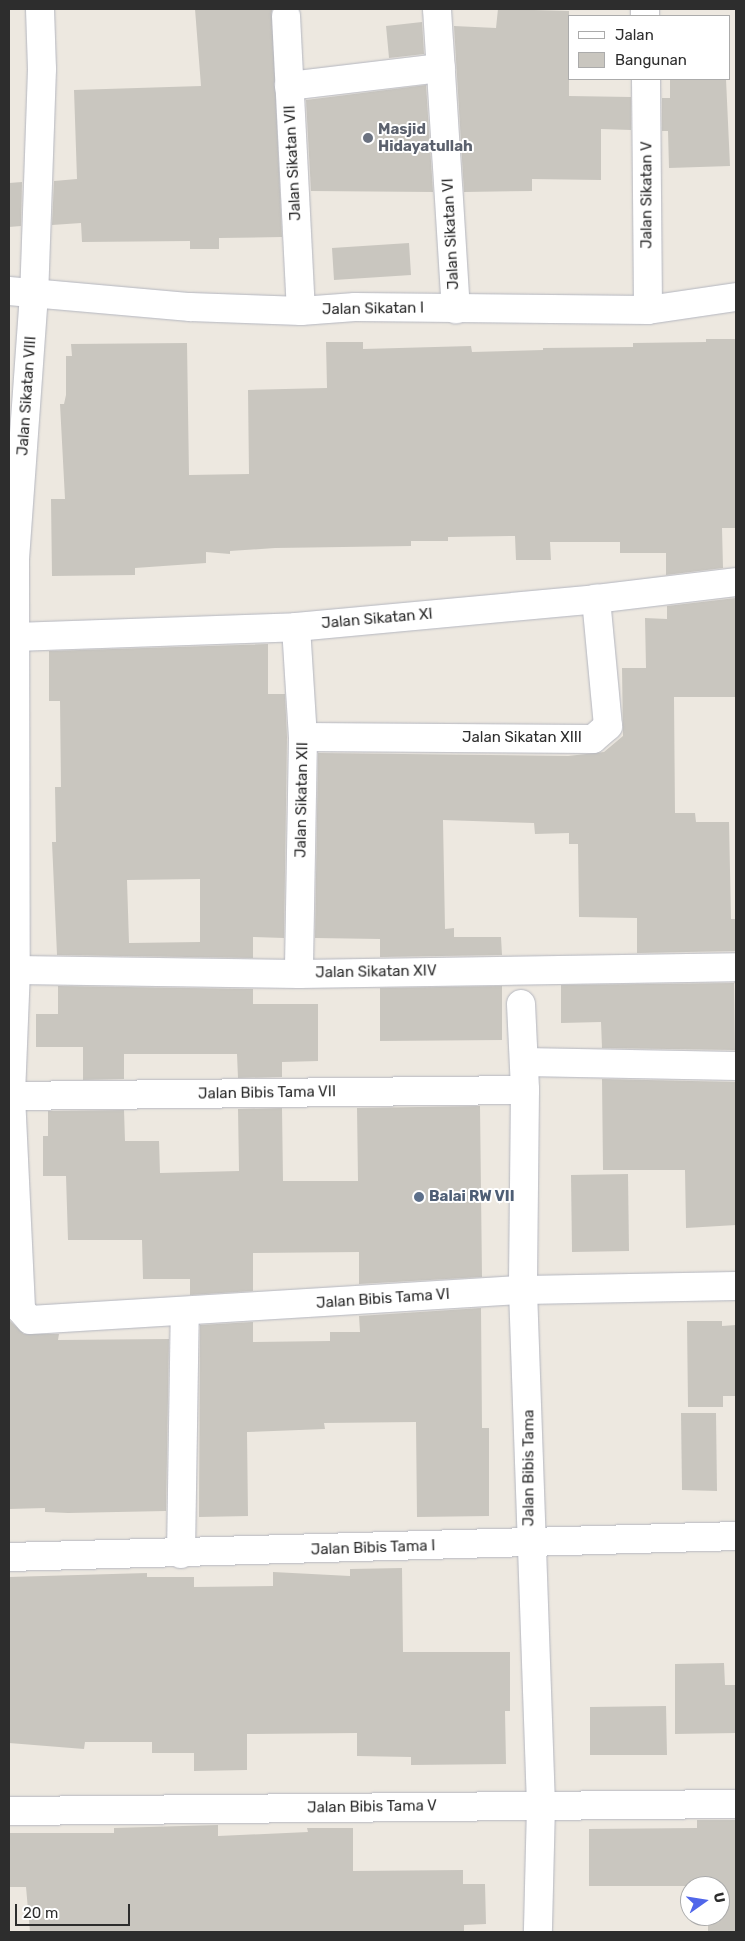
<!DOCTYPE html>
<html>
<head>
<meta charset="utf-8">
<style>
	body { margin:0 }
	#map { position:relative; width:745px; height:1941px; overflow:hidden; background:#ede8e0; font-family:Rubik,sans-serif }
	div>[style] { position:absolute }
	.building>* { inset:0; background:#c9c6bf }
	.roads { filter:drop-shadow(0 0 1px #b4b6bf) drop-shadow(0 0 1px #b4b6bf) }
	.minor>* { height:28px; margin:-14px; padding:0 14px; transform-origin:14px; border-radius:14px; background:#fff }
	.dots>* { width:14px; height:14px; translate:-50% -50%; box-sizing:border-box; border:2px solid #fff; border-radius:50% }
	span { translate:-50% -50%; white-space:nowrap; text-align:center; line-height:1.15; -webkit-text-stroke:4px #fff; paint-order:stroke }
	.worship-label { font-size:15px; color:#5b616d; font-weight:700 }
	.left { translate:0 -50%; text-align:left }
	.street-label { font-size:15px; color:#2d2d2d }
	.service-label { font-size:15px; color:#4e5e75; font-weight:700 }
	.frame { position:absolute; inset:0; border:10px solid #2d2d2d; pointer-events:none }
	.legend { position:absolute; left:568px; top:15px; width:162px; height:65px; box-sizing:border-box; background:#fff; border:1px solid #ababab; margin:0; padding:6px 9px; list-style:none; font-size:15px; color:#2d2d2d }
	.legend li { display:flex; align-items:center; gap:10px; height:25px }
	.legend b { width:25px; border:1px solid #ababab }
	.north { position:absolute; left:680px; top:1876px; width:50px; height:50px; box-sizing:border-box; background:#fff; border:1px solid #ababab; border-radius:50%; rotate:77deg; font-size:14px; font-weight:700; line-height:20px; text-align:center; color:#2d2d2d }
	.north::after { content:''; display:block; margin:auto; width:18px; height:22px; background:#5066ea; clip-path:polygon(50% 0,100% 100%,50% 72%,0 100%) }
	.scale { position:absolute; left:15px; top:1904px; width:115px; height:22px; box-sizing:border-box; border:2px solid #2d2d2d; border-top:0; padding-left:6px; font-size:15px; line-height:18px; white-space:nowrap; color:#2d2d2d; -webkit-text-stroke:4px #fff; paint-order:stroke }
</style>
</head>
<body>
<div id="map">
	<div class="building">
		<div style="clip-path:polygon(195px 9px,272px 9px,282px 237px,219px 238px,219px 249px,190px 249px,190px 241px,82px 242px,81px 223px,52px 225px,54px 181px,77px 179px,74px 90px,201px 86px)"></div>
		<div style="clip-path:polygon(498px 9px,569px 11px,569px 96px,631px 97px,631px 130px,601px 129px,601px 180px,532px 179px,532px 191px,464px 192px,454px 26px,496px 28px)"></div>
		<div style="clip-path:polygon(422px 22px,424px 54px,389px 58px,386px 26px)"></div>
		<div style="clip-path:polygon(670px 79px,726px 79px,730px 166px,669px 168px,668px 131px,662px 131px,662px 98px,670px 98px)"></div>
		<div style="clip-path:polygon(426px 85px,433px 192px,311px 191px,306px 100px)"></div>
		<div style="clip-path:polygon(22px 182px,21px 226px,9px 227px,9px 183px)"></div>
		<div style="clip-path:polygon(409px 243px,411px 275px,334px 280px,332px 248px)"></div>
		<div style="clip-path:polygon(706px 339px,736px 339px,736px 528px,722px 528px,723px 568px,666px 575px,666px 553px,620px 553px,620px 542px,550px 542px,551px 560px,516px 560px,515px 536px,448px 537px,448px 541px,411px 541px,411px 546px,275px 548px,230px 551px,230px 554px,206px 552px,206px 563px,135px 568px,135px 575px,52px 576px,51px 499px,65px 499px,60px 404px,64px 404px,66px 395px,66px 356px,72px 356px,71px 344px,187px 343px,189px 475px,249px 474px,248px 390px,327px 388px,326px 342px,363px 342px,363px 349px,471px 346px,472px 352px,543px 350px,543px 348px,633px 347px,633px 343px,706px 342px)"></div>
		<div style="clip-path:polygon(736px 598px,736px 697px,674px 697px,675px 813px,695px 813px,696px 822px,729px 822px,731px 919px,736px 919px,736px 951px,637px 953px,637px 918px,579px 917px,578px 844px,569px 844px,569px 833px,535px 834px,534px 823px,443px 820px,445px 929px,454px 928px,454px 937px,501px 937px,502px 955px,380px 957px,380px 939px,315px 938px,318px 753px,568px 756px,604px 752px,623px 736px,622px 668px,646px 668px,645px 618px,667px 619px,667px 606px)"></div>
		<div style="clip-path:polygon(evenodd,268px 644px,268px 694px,285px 694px,287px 737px,284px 938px,253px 937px,253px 958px,57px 955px,52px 842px,56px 842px,55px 787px,61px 787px,60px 701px,49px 701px,49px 651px,268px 644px,200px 879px,200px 942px,129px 943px,127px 880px,200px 879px)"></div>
		<div style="clip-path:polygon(734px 983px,735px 1050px,602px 1048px,601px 1022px,561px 1023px,561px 985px)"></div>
		<div style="clip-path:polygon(58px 986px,253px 989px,253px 1004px,318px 1004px,318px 1061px,282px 1062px,282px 1077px,238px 1078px,237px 1054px,124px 1054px,124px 1079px,83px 1080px,83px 1047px,36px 1047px,36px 1014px,58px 1014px)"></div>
		<div style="clip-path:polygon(502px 986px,502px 1040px,380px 1041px,380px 988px)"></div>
		<div style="clip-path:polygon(602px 1079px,736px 1082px,736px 1225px,686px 1228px,685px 1170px,603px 1170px)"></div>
		<div style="clip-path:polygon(480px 1106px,482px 1277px,359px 1284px,359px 1252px,253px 1253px,253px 1291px,190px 1295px,190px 1279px,143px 1279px,142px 1240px,68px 1240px,66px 1176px,43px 1176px,43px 1136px,48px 1136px,48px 1111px,124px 1110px,125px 1141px,159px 1141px,160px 1173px,239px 1171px,238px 1109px,282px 1108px,283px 1181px,358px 1181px,357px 1108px)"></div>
		<div style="clip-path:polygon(628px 1174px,629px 1251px,572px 1252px,571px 1175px)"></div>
		<div style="clip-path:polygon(481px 1308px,482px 1428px,489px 1428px,489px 1516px,417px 1517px,416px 1422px,324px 1423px,325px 1429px,247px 1432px,248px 1516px,199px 1517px,200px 1325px,253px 1322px,253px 1342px,330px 1341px,330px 1332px,360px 1332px,359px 1316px)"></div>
		<div style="clip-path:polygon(9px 1320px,24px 1334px,59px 1334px,58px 1340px,169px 1339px,166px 1511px,68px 1513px,45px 1512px,45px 1508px,9px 1509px)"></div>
		<div style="clip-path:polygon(687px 1321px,722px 1321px,722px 1326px,736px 1325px,736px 1396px,723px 1396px,723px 1407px,688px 1407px)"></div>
		<div style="clip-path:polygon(681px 1413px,716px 1413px,717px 1491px,682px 1490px)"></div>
		<div style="clip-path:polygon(402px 1568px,403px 1652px,510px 1652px,510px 1711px,505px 1711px,506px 1764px,411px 1765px,411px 1757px,357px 1756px,357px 1733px,247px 1734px,247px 1770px,194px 1771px,194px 1753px,152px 1753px,152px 1742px,85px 1742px,84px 1749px,9px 1743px,9px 1577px,147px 1573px,147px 1577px,194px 1577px,194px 1587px,273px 1586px,273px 1572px,350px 1576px,350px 1569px)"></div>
		<div style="clip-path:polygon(724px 1663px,725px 1685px,736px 1685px,736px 1733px,675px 1734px,675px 1664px)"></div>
		<div style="clip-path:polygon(666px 1706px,667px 1755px,590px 1755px,590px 1707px)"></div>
		<div style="clip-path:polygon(697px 1820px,736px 1820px,736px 1932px,708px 1932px,708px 1916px,720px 1916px,720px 1886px,589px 1886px,589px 1829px,697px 1828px)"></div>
		<div style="clip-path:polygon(218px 1825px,218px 1836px,308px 1832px,307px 1828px,353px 1828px,353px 1871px,463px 1870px,463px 1884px,485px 1884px,486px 1924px,464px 1925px,464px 1932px,30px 1932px,26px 1887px,9px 1887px,9px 1833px,114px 1833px,114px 1828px)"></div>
	</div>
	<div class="roads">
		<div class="minor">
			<div style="left:40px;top:9px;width:60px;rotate:88.1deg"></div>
			<div style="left:42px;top:69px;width:225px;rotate:92deg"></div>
			<div style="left:34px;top:294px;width:266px;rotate:94.1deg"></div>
			<div style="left:15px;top:559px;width:411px;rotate:89.9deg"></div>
			<div style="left:16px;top:970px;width:126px;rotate:92.3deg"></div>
			<div style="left:11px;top:1096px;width:214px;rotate:87.3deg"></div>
			<div style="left:21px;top:1310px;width:13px;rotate:48deg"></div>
			<div style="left:30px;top:1320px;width:494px;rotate:-3.5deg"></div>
			<div style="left:523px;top:1290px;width:213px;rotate:-1.1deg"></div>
			<div style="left:437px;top:9px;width:301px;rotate:86.4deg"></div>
			<div style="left:645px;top:9px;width:7px;rotate:90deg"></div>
			<div style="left:286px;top:16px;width:295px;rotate:87.1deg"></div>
			<div style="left:646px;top:79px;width:231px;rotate:89.5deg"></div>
			<div style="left:289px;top:86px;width:153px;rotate:-6.8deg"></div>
			<div style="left:9px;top:291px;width:182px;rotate:5.1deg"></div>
			<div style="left:190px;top:307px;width:111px;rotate:2.1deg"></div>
			<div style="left:301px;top:311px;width:54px;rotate:-4.2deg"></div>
			<div style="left:355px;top:307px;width:293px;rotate:0.6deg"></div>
			<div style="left:648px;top:310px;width:89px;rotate:-8.4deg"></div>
			<div style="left:296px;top:627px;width:110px;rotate:86.4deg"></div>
			<div style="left:303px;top:737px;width:237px;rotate:91deg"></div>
			<div style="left:15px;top:637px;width:281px;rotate:-2deg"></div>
			<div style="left:296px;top:627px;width:301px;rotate:-5.3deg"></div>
			<div style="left:596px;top:599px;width:141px;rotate:-6.9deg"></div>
			<div style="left:303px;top:737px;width:290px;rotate:0.4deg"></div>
			<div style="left:593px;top:739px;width:20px;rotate:-41deg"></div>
			<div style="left:608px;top:726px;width:128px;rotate:-95.4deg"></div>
			<div style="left:16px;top:970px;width:283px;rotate:0.8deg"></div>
			<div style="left:299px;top:974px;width:437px;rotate:-0.9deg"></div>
			<div style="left:521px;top:1004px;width:86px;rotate:87.3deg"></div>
			<div style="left:525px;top:1090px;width:200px;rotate:90.6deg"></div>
			<div style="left:523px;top:1290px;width:515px;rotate:88deg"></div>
			<div style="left:541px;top:1805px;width:127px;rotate:91.4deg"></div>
			<div style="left:525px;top:1062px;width:211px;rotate:1.1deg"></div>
			<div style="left:9px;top:1096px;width:516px;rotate:-0.67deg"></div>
			<div style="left:181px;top:1554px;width:242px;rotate:-89.1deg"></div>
			<div style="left:9px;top:1557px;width:727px;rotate:-1.65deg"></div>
			<div style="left:9px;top:1811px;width:727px;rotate:-0.55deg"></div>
		</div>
	</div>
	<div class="dots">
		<div style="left:368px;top:138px;background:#6b7280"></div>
		<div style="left:419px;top:1197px;background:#5c6f8a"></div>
	</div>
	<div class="worship-label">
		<span class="left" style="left:378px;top:138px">Masjid<br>Hidayatullah</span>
	</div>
	<div class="street-label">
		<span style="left:293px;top:163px;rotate:-93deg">Jalan Sikatan VII</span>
		<span style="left:647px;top:195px;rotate:-90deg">Jalan Sikatan V</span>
		<span style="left:451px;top:234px;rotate:-93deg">Jalan Sikatan VI</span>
		<span style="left:373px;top:309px;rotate:-1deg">Jalan Sikatan I</span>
		<span style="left:27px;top:396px;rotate:-86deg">Jalan Sikatan VIII</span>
		<span style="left:377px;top:619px;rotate:-5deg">Jalan Sikatan XI</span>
		<span style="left:522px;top:738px">Jalan Sikatan XIII</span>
		<span style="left:302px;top:800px;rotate:-89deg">Jalan Sikatan XII</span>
		<span style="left:376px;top:972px;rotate:-1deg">Jalan Sikatan XIV</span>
		<span style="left:267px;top:1093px;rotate:-1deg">Jalan Bibis Tama VII</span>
		<span style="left:383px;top:1299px;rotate:-4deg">Jalan Bibis Tama VI</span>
		<span style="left:529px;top:1468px;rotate:-90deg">Jalan Bibis Tama</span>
		<span style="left:373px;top:1548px;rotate:-2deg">Jalan Bibis Tama I</span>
		<span style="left:372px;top:1807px;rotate:-1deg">Jalan Bibis Tama V</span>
	</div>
	<div class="service-label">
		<span class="left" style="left:429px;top:1197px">Balai RW VII</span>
	</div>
	<div class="frame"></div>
	<ul class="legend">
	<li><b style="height:6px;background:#fff"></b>Jalan</li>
	<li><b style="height:14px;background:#c9c6bf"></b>Bangunan</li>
	</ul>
	<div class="north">U</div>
	<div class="scale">20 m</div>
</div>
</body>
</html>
